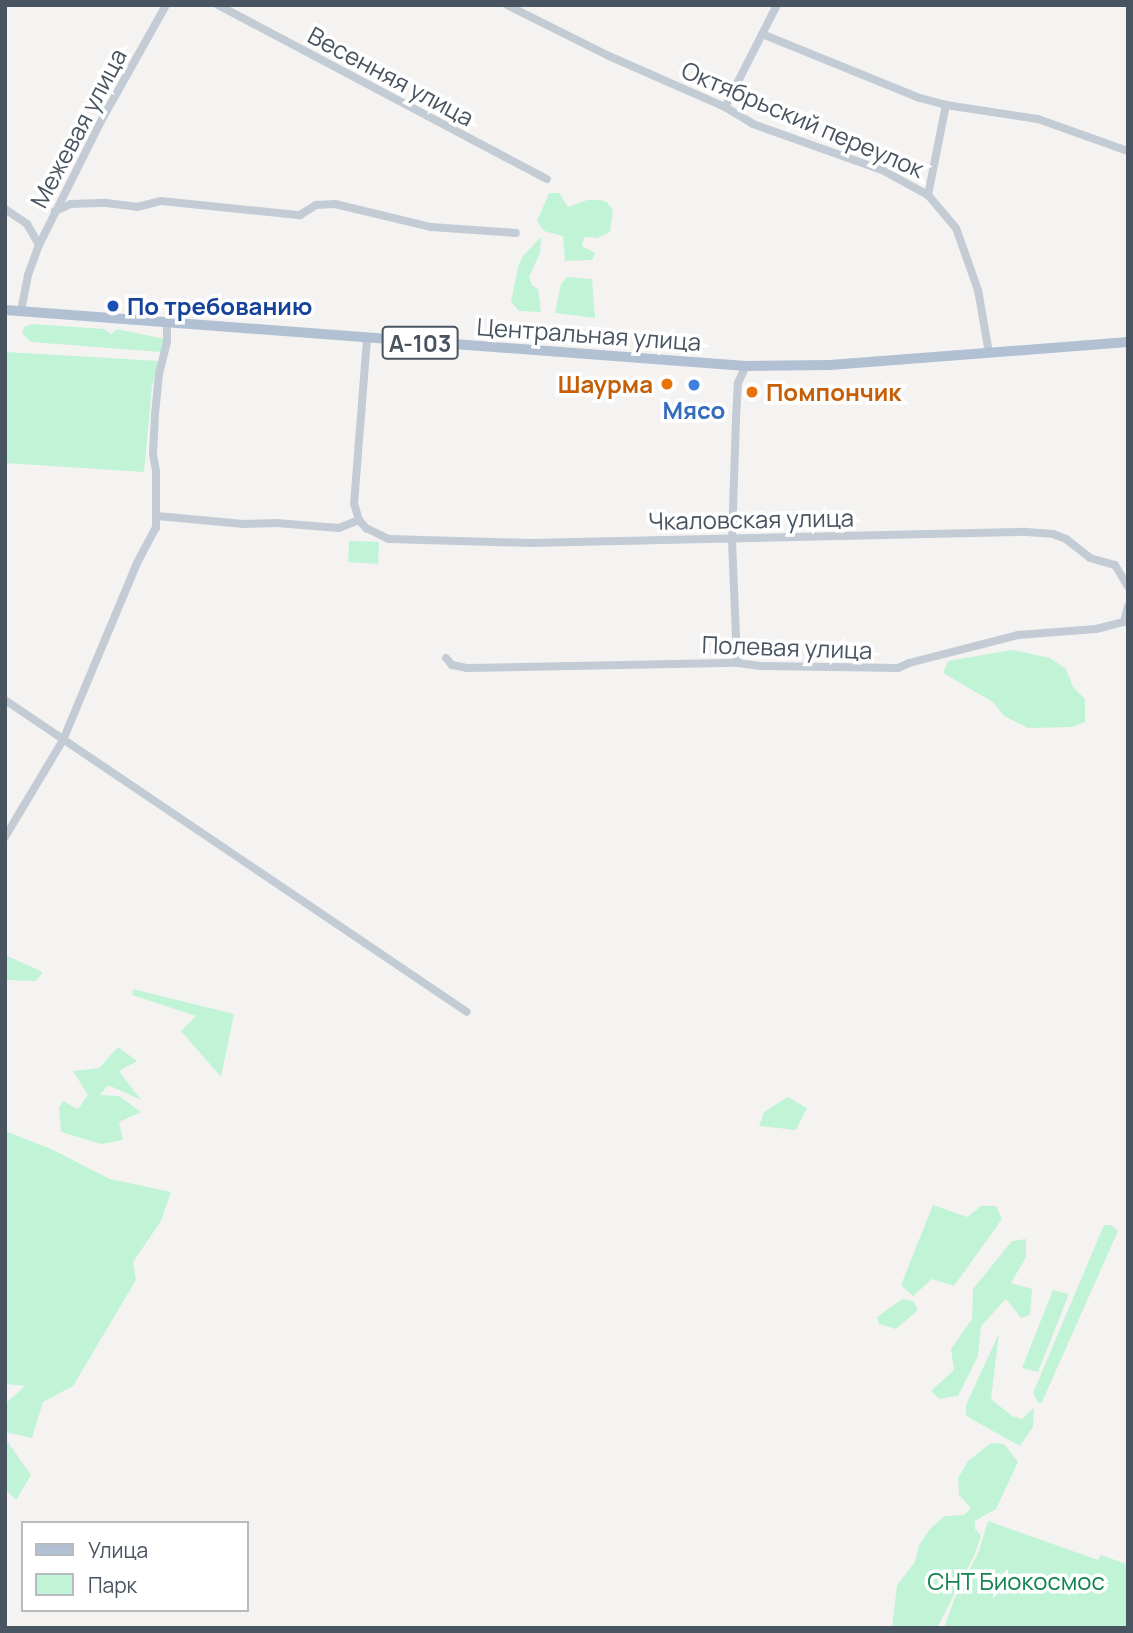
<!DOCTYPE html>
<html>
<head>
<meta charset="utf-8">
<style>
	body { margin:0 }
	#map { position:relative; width:1133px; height:1633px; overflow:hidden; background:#f5f3f2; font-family:Manrope,sans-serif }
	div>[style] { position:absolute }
	.green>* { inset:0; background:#c1f3d6 }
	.minor>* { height:8px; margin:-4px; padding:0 4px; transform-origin:4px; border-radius:4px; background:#c3ccd4 }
	.major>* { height:10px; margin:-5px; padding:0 5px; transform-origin:5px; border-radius:5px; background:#b1c0d2 }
	.dots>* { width:19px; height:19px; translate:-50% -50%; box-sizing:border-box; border:4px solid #fff; border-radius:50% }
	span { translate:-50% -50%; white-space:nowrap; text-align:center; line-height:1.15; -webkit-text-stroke:7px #fff; paint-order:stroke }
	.shield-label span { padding:2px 5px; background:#fff; border:2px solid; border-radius:5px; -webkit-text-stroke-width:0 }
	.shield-label { font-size:23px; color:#495461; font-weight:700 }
	.street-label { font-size:24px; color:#495461 }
	.transit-label { font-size:24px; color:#164399; font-weight:700 }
	.left { translate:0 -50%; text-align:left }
	.food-label { font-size:24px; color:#c56008; font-weight:700 }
	.right { translate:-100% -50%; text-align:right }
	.shop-label { font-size:24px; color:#366cbe; font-weight:700 }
	.park-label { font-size:24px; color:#138351 }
	.frame { position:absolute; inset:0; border:7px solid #495461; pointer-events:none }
	.legend { position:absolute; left:21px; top:1521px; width:228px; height:91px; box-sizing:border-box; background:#fff; border:2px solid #b6bbc0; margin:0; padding:9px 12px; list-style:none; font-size:21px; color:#495461 }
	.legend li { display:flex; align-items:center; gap:14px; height:35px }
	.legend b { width:35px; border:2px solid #b6bbc0 }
</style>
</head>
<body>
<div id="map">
	<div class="green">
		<div style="clip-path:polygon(549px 193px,559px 193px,568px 207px,587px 200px,601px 200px,607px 202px,613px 210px,610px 232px,597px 238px,584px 237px,582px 246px,595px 253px,592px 260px,565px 261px,563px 236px,544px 231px,537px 221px)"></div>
		<div style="clip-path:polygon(541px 237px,540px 253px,529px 277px,532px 285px,538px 289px,541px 312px,519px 311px,511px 302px,518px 267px,523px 256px)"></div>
		<div style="clip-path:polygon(567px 277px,592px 279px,595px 318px,555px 313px,561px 284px)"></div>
		<div style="clip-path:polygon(32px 324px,104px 329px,111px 334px,117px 329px,165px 339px,161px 352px,31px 342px,22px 333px,24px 327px)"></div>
		<div style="clip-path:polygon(5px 352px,159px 361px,152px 386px,144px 472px,5px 463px)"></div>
		<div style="clip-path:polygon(349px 541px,379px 542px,378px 564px,348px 562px)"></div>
		<div style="clip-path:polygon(1012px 650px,1050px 658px,1066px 669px,1073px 687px,1085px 699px,1085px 722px,1071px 727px,1028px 728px,1004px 716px,993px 702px,943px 673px,948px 661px)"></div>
		<div style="clip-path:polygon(5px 955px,43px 972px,36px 981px,5px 980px)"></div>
		<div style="clip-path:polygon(133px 989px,234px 1014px,221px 1077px,181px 1031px,196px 1016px,132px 995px)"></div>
		<div style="clip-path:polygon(118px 1047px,137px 1061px,119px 1071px,141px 1100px,108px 1085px,100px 1095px,119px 1096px,141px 1112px,119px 1122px,123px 1140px,101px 1144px,61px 1132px,59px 1108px,63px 1101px,78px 1109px,88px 1095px,73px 1071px,99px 1068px)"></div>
		<div style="clip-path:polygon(788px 1097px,807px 1108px,796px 1130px,759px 1126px,764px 1112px)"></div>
		<div style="clip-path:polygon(5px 1131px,51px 1149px,110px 1179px,171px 1192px,161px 1221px,133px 1262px,136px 1280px,73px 1386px,43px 1402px,32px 1438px,5px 1432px,5px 1404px,25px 1386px,5px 1384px)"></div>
		<div style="clip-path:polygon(933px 1205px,967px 1217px,981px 1206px,996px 1206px,1002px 1219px,954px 1286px,932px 1279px,913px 1296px,901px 1285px)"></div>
		<div style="clip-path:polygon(1104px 1225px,1111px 1225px,1118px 1231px,1042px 1402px,1038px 1403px,1033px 1393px)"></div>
		<div style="clip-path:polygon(1026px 1239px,1026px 1257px,1011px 1283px,1032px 1289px,1030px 1315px,1021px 1318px,1006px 1299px,981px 1326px,978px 1356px,958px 1396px,939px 1399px,931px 1391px,954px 1370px,951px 1349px,972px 1319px,973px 1289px,1012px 1241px)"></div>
		<div style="clip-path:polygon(1053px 1290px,1069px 1294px,1038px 1372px,1022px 1368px)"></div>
		<div style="clip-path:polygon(902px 1299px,913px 1301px,918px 1310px,896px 1329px,879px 1324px,877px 1317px)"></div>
		<div style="clip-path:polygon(999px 1333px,991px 1399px,1012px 1416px,1022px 1419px,1034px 1408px,1033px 1427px,1020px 1446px,966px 1416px,966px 1405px)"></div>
		<div style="clip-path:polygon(5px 1438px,31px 1475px,16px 1500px,5px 1489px)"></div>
		<div style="clip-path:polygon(991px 1443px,1004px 1444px,1018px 1462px,996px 1509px,975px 1521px,975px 1529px,981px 1536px,974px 1556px,937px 1628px,892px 1628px,897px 1585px,915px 1562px,919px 1545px,930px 1529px,945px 1516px,964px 1515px,971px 1508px,959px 1495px,958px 1478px,968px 1461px)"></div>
		<div style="clip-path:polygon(988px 1521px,1098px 1560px,1101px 1555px,1126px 1564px,1128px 1628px,944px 1628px,954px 1600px,979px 1551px)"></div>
	</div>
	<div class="minor">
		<div style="left:218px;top:5px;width:372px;rotate:27.9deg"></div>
		<div style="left:507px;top:5px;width:114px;rotate:26.6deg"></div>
		<div style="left:609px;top:56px;width:127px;rotate:23.7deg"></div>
		<div style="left:725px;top:107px;width:33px;rotate:31deg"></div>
		<div style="left:753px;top:124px;width:139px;rotate:19.7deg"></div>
		<div style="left:884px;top:171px;width:50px;rotate:28.6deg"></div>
		<div style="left:928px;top:195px;width:43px;rotate:49.7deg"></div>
		<div style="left:956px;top:228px;width:66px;rotate:70.5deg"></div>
		<div style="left:978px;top:290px;width:64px;rotate:80.1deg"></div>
		<div style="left:762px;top:34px;width:170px;rotate:22.1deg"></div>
		<div style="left:920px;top:98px;width:27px;rotate:15deg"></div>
		<div style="left:946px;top:105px;width:93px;rotate:8.7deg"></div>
		<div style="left:1038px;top:119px;width:96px;rotate:19.6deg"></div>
		<div style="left:725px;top:107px;width:114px;rotate:-63deg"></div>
		<div style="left:928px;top:195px;width:92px;rotate:-78.7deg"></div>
		<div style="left:5px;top:209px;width:27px;rotate:34deg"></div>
		<div style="left:27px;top:224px;width:24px;rotate:60deg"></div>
		<div style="left:55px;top:211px;width:17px;rotate:-24deg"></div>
		<div style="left:71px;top:204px;width:35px;rotate:-2deg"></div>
		<div style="left:106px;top:203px;width:31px;rotate:7deg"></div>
		<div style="left:137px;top:207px;width:25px;rotate:-14deg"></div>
		<div style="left:161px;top:201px;width:140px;rotate:5.8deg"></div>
		<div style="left:300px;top:215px;width:19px;rotate:-32deg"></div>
		<div style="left:316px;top:205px;width:19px;rotate:-3deg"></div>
		<div style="left:335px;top:204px;width:99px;rotate:13.5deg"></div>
		<div style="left:431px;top:227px;width:85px;rotate:4deg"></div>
		<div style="left:21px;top:311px;width:37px;rotate:-79deg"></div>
		<div style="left:28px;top:275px;width:32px;rotate:-70deg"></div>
		<div style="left:39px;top:245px;width:139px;rotate:-63.4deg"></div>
		<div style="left:101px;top:121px;width:133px;rotate:-60.7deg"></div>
		<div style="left:367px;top:339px;width:165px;rotate:94.5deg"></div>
		<div style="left:354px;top:503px;width:18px;rotate:74deg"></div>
		<div style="left:359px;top:520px;width:11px;rotate:49deg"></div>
		<div style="left:366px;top:528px;width:25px;rotate:26deg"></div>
		<div style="left:389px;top:539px;width:141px;rotate:1.6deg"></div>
		<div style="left:530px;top:543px;width:496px;rotate:-1.3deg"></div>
		<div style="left:1026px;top:532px;width:27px;rotate:4deg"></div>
		<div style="left:1053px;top:534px;width:14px;rotate:21deg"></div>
		<div style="left:1066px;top:539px;width:31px;rotate:38deg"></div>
		<div style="left:1090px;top:558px;width:26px;rotate:16deg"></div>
		<div style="left:1115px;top:565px;width:26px;rotate:59deg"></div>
		<div style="left:157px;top:516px;width:87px;rotate:5.3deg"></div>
		<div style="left:244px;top:524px;width:32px;rotate:-2deg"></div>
		<div style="left:276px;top:523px;width:63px;rotate:4.5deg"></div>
		<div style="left:339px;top:528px;width:22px;rotate:-22deg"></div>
		<div style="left:1124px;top:622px;width:16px;rotate:-76deg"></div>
		<div style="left:446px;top:658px;width:9px;rotate:49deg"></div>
		<div style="left:452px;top:665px;width:15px;rotate:11deg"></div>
		<div style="left:467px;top:668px;width:270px;rotate:-1.1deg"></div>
		<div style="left:737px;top:663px;width:26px;rotate:7deg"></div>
		<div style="left:763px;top:666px;width:135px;rotate:0.8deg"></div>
		<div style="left:898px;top:668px;width:12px;rotate:-24deg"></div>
		<div style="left:909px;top:663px;width:113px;rotate:-14.4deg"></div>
		<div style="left:1018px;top:635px;width:78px;rotate:-4.4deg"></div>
		<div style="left:1096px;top:629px;width:29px;rotate:-14deg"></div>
		<div style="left:737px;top:663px;width:123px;rotate:-92.3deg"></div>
		<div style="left:732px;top:540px;width:121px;rotate:-88.1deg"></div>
		<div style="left:736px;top:419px;width:36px;rotate:-87deg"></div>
		<div style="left:738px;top:383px;width:19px;rotate:-65deg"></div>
		<div style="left:5px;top:700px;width:557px;rotate:34.03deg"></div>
		<div style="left:5px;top:837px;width:113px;rotate:-59.1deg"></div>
		<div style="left:63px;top:740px;width:192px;rotate:-67.3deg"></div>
		<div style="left:137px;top:563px;width:40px;rotate:-62deg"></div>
		<div style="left:156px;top:528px;width:57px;rotate:-90deg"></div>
		<div style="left:156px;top:471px;width:17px;rotate:-100deg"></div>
		<div style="left:153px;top:454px;width:40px;rotate:-87.1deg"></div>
		<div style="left:155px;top:414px;width:40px;rotate:-84.3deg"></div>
		<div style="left:159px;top:374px;width:33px;rotate:-76deg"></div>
		<div style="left:167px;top:342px;width:19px;rotate:-90deg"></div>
	</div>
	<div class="major">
		<div style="left:5px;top:310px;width:743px;rotate:4.32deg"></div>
		<div style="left:746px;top:366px;width:84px;rotate:-0.7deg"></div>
		<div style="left:830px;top:365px;width:299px;rotate:-4.4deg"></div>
	</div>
	<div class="dots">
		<div style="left:113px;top:306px;background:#1a4fb4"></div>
		<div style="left:667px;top:384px;background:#e8710a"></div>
		<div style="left:694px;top:385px;background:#3f7fe0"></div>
		<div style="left:752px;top:392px;background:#e8710a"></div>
	</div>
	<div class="shield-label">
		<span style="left:420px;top:343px">А-103</span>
	</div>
	<div class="street-label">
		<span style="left:391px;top:76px;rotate:28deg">Весенняя улица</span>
		<span style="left:803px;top:119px;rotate:23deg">Октябрьский переулок</span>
		<span style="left:78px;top:128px;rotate:-62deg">Межевая улица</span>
		<span style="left:589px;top:334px;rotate:4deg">Центральная улица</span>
		<span style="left:751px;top:519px;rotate:-1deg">Чкаловская улица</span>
		<span style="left:787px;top:647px;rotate:2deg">Полевая улица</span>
	</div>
	<div class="transit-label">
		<span class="left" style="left:127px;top:306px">По требованию</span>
	</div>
	<div class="food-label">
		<span class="right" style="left:653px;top:384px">Шаурма</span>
		<span class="left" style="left:766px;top:392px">Помпончик</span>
	</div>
	<div class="shop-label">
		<span style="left:694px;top:410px">Мясо</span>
	</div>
	<div class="park-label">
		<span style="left:1016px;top:1581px">СНТ Биокосмос</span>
	</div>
	<div class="frame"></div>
	<ul class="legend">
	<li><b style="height:9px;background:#b1c0d2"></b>Улица</li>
	<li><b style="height:19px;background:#c1f3d6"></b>Парк</li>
	</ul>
</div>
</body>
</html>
